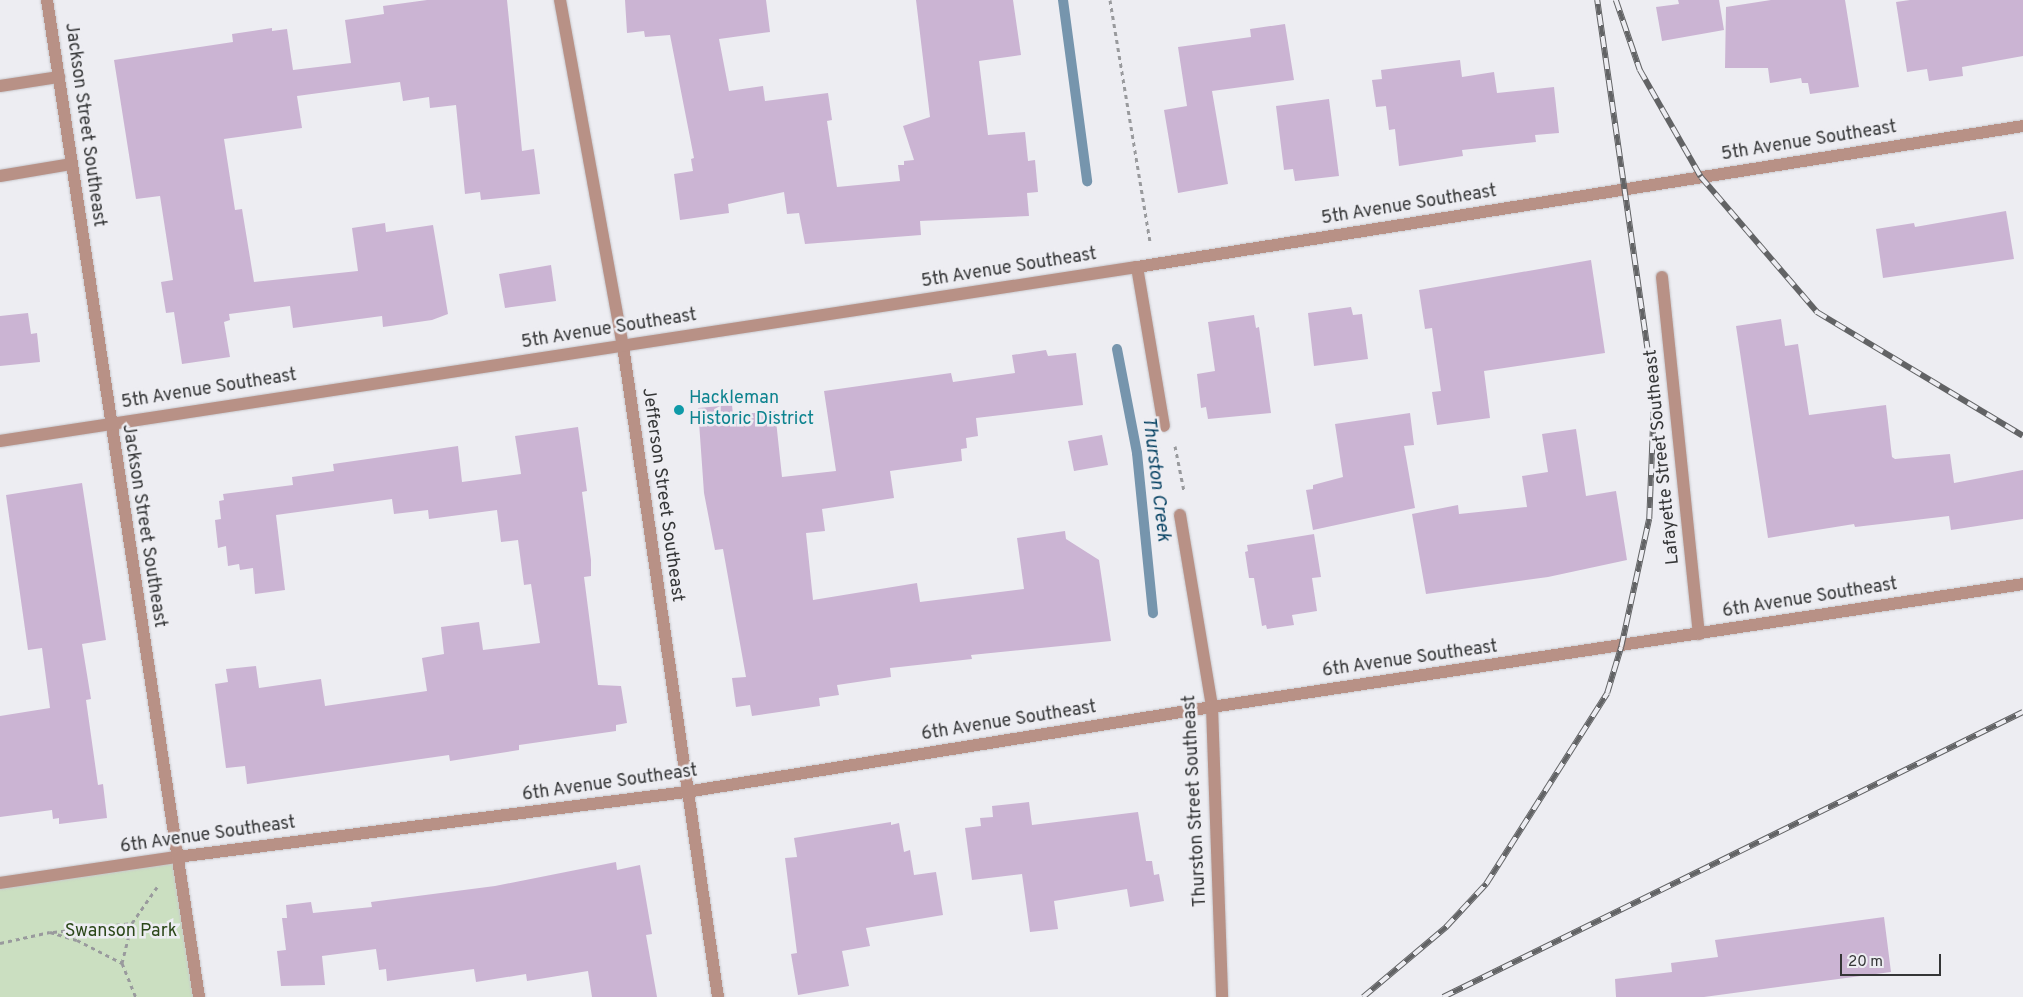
<!DOCTYPE html>
<html>
<head>
<meta charset="utf-8">
<style>
	body { margin:0 }
	#map { position:relative; width:2023px; height:997px; overflow:hidden; background:#ededf2; font-family:Overpass,sans-serif }
	div>[style] { position:absolute }
	.green>* { inset:0; background:#cbdfc1 }
	.stream>* { height:10px; margin:-5px; padding:0 5px; transform-origin:5px; border-radius:5px; background:#7695ad }
	.building>* { inset:0; background:#cbb4d3 }
	.path>* { height:3px; margin-top:-1.5px; transform-origin:0; background:repeating-linear-gradient(90deg,#999a9d 0 4px,transparent 0 8px) }
	.roads { filter:drop-shadow(0 0 1px #c8c8cd) drop-shadow(0 0 1px #c8c8cd) }
	.minor>* { height:12px; margin:-6px; padding:0 6px; transform-origin:6px; border-radius:6px; background:#b89186 }
	.rail>* { height:5.5px; margin-top:-2.75px; transform-origin:0; background:repeating-linear-gradient(90deg,#ededf2 0 11px,#626365 0 22px); box-sizing:border-box; border-block:1px solid #626365 }
	.dots>* { width:14px; height:14px; translate:-50% -50%; box-sizing:border-box; border:2px solid #ededf2; border-radius:50% }
	span { translate:-50% -50%; white-space:nowrap; text-align:center; line-height:1.15; -webkit-text-stroke:5px #ededf2; paint-order:stroke }
	.street-label { font-size:18px; color:#353637 }
	.culture-label { font-size:18px; color:#0d838f }
	.left { translate:0 -50%; text-align:left }
	.park-label { font-size:18px; color:#2b4719 }
	.water-label { font-size:19px; color:#054162; font-style:italic }
	.scale { position:absolute; left:1840px; top:954px; width:101px; height:22px; box-sizing:border-box; border:2px solid #353637; border-top:0; padding-left:6px; font-size:15px; line-height:18px; white-space:nowrap; color:#353637; -webkit-text-stroke:4px #ededf2; paint-order:stroke }
</style>
</head>
<body>
<div id="map">
	<div class="green">
		<div style="clip-path:polygon(177px 857px,201px 997px,0 997px,0 883px)"></div>
	</div>
	<div class="stream">
		<div style="left:1063px;top:0;width:183px;rotate:82.4deg"></div>
		<div style="left:1117px;top:349px;width:106px;rotate:79.1deg"></div>
		<div style="left:1137px;top:453px;width:161px;rotate:84.3deg"></div>
	</div>
	<div class="building">
		<div style="clip-path:polygon(427px 0,507px 0,522px 151px,534px 149px,540px 194px,481px 200px,480px 192px,465px 194px,456px 105px,430px 108px,429px 97px,403px 101px,400px 82px,297px 96px,302px 128px,224px 139px,235px 210px,242px 209px,254px 282px,358px 271px,352px 228px,385px 223px,386px 232px,433px 225px,448px 314px,432px 320px,383px 327px,382px 316px,293px 328px,290px 306px,229px 314px,230px 320px,224px 322px,230px 357px,182px 364px,174px 312px,166px 313px,161px 282px,173px 280px,160px 196px,136px 199px,114px 60px,233px 42px,232px 34px,272px 28px,272px 31px,287px 29px,293px 70px,351px 63px,345px 20px,384px 14px,383px 6px)"></div>
		<div style="clip-path:polygon(625px 0,766px 0,770px 32px,719px 39px,729px 91px,763px 86px,765px 101px,828px 93px,832px 120px,827px 121px,837px 187px,900px 181px,898px 165px,904px 165px,904px 161px,914px 160px,903px 126px,930px 117px,916px 0,1013px 0,1021px 55px,979px 61px,988px 135px,1025px 132px,1028px 161px,1035px 160px,1038px 192px,1027px 193px,1029px 216px,920px 221px,921px 235px,805px 244px,799px 213px,787px 214px,784px 192px,728px 204px,729px 213px,680px 220px,674px 174px,693px 171px,691px 159px,694px 158px,670px 35px,645px 37px,644px 31px,627px 33px)"></div>
		<div style="clip-path:polygon(1678px 0,1719px 0,1724px 30px,1662px 41px,1656px 7px,1679px 4px)"></div>
		<div style="clip-path:polygon(1771px 0,1845px 0,1859px 87px,1810px 94px,1808px 83px,1802px 83px,1801px 78px,1770px 83px,1768px 68px,1725px 68px,1726px 7px)"></div>
		<div style="clip-path:polygon(1910px 0,2023px 0,2023px 56px,1962px 67px,1963px 76px,1929px 81px,1927px 69px,1907px 72px,1896px 2px)"></div>
		<div style="clip-path:polygon(1285px 24px,1294px 80px,1212px 91px,1228px 184px,1178px 193px,1164px 110px,1187px 106px,1178px 47px,1251px 37px,1250px 29px)"></div>
		<div style="clip-path:polygon(1460px 60px,1462px 77px,1494px 72px,1497px 93px,1554px 87px,1559px 133px,1535px 135px,1536px 142px,1462px 150px,1463px 156px,1399px 166px,1395px 129px,1389px 130px,1386px 106px,1376px 107px,1372px 80px,1382px 79px,1381px 70px)"></div>
		<div style="clip-path:polygon(1329px 99px,1339px 176px,1295px 181px,1293px 169px,1284px 170px,1276px 106px)"></div>
		<div style="clip-path:polygon(2006px 211px,2014px 259px,1883px 278px,1876px 229px,1914px 223px,1915px 227px)"></div>
		<div style="clip-path:polygon(1591px 260px,1605px 353px,1484px 371px,1490px 418px,1437px 425px,1432px 392px,1441px 391px,1432px 328px,1425px 329px,1419px 290px)"></div>
		<div style="clip-path:polygon(551px 265px,556px 301px,505px 308px,499px 274px)"></div>
		<div style="clip-path:polygon(1351px 307px,1353px 315px,1362px 314px,1368px 359px,1314px 366px,1308px 313px)"></div>
		<div style="clip-path:polygon(28px 313px,31px 334px,37px 333px,40px 362px,0 366px,0 316px)"></div>
		<div style="clip-path:polygon(1254px 315px,1256px 328px,1259px 327px,1271px 413px,1208px 419px,1206px 407px,1201px 408px,1197px 374px,1215px 371px,1208px 322px)"></div>
		<div style="clip-path:polygon(1781px 319px,1785px 346px,1798px 344px,1809px 415px,1886px 405px,1892px 457px,1895px 459px,1950px 454px,1954px 483px,2023px 470px,2023px 519px,1951px 530px,1949px 516px,1855px 527px,1854px 524px,1768px 538px,1736px 326px)"></div>
		<div style="clip-path:polygon(1046px 350px,1048px 356px,1076px 353px,1083px 405px,976px 418px,978px 436px,966px 438px,967px 448px,961px 449px,962px 461px,890px 471px,894px 498px,822px 509px,825px 531px,806px 533px,813px 600px,917px 583px,920px 602px,1024px 589px,1017px 538px,1065px 531px,1066px 539px,1099px 560px,1111px 641px,971px 655px,972px 659px,890px 668px,891px 677px,837px 685px,839px 695px,819px 698px,820px 706px,752px 716px,750px 705px,736px 707px,732px 678px,746px 677px,723px 549px,715px 550px,704px 493px,698px 408px,732px 405px,733px 415px,775px 411px,782px 477px,836px 471px,824px 391px,951px 373px,953px 382px,1015px 373px,1012px 355px)"></div>
		<div style="clip-path:polygon(1410px 413px,1414px 445px,1404px 446px,1415px 508px,1313px 530px,1306px 490px,1313px 489px,1313px 485px,1343px 477px,1335px 424px)"></div>
		<div style="clip-path:polygon(578px 427px,587px 491px,582px 492px,591px 560px,591px 576px,584px 577px,598px 685px,621px 686px,627px 723px,616px 725px,616px 731px,519px 745px,519px 750px,450px 761px,449px 755px,247px 784px,245px 766px,226px 768px,215px 684px,228px 682px,226px 669px,256px 666px,259px 688px,321px 679px,325px 706px,427px 691px,422px 658px,444px 654px,441px 627px,479px 622px,483px 650px,540px 643px,531px 584px,524px 585px,518px 540px,501px 542px,497px 510px,429px 519px,428px 510px,394px 514px,392px 499px,276px 515px,285px 590px,255px 594px,253px 568px,240px 570px,239px 564px,228px 566px,226px 546px,218px 548px,215px 520px,221px 519px,219px 501px,224px 500px,223px 494px,293px 485px,292px 477px,334px 471px,333px 464px,458px 446px,462px 482px,521px 474px,515px 436px)"></div>
		<div style="clip-path:polygon(1576px 429px,1586px 496px,1616px 491px,1627px 560px,1548px 577px,1426px 594px,1412px 514px,1458px 505px,1459px 514px,1527px 507px,1522px 476px,1548px 472px,1542px 434px)"></div>
		<div style="clip-path:polygon(1102px 435px,1108px 465px,1074px 471px,1068px 441px)"></div>
		<div style="clip-path:polygon(82px 483px,106px 640px,82px 644px,91px 699px,86px 700px,98px 785px,103px 784px,107px 818px,59px 824px,59px 818px,53px 819px,52px 810px,0 817px,0 716px,50px 708px,42px 648px,28px 650px,6px 495px)"></div>
		<div style="clip-path:polygon(1314px 534px,1321px 577px,1312px 578px,1317px 611px,1292px 615px,1294px 625px,1267px 629px,1266px 625px,1262px 626px,1254px 578px,1249px 578px,1245px 552px,1248px 551px,1247px 545px)"></div>
		<div style="clip-path:polygon(1029px 802px,1032px 825px,1138px 812px,1146px 861px,1152px 861px,1154px 875px,1159px 874px,1164px 901px,1130px 907px,1127px 889px,1054px 901px,1058px 929px,1030px 932px,1022px 874px,972px 880px,965px 828px,981px 826px,980px 818px,993px 817px,992px 806px)"></div>
		<div style="clip-path:polygon(891px 822px,891px 825px,899px 823px,904px 852px,910px 850px,914px 875px,936px 872px,943px 915px,866px 928px,870px 946px,842px 951px,849px 986px,798px 995px,791px 954px,797px 953px,785px 858px,797px 857px,794px 838px)"></div>
		<div style="clip-path:polygon(616px 862px,617px 870px,640px 865px,652px 934px,646px 935px,657px 997px,592px 997px,588px 971px,527px 981px,526px 974px,476px 982px,474px 969px,387px 981px,386px 969px,379px 970px,376px 949px,322px 956px,325px 985px,281px 986px,277px 951px,286px 950px,282px 918px,287px 918px,286px 905px,311px 902px,313px 913px,372px 907px,371px 902px,495px 886px)"></div>
		<div style="clip-path:polygon(1884px 917px,1891px 972px,1704px 997px,1616px 997px,1615px 979px,1672px 972px,1671px 963px,1718px 957px,1715px 940px)"></div>
	</div>
	<div class="path">
		<div style="left:1110px;top:0;width:244px;rotate:80.6deg"></div>
		<div style="left:1175px;top:446px;width:46px;rotate:78.7deg"></div>
		<div style="left:53px;top:932px;width:80px;rotate:-6.5deg"></div>
		<div style="left:0;top:943px;width:51px;rotate:-12.4deg"></div>
		<div style="left:50px;top:932px;width:28px;rotate:17deg"></div>
		<div style="left:77px;top:940px;width:51px;rotate:27.1deg"></div>
		<div style="left:122px;top:963px;width:37px;rotate:68deg"></div>
		<div style="left:122px;top:963px;width:41px;rotate:-76deg"></div>
		<div style="left:132px;top:923px;width:44px;rotate:-55.2deg"></div>
	</div>
	<div class="roads">
		<div class="minor">
			<div style="left:47px;top:0;width:1009px;rotate:81.33deg"></div>
			<div style="left:560px;top:0;width:352px;rotate:79.7deg"></div>
			<div style="left:623px;top:346px;width:658px;rotate:81.7deg"></div>
			<div style="left:0;top:86px;width:60px;rotate:-8.7deg"></div>
			<div style="left:0;top:176px;width:73px;rotate:-9.5deg"></div>
			<div style="left:1137px;top:267px;width:161px;rotate:80.4deg"></div>
			<div style="left:1662px;top:277px;width:359px;rotate:84.1deg"></div>
			<div style="left:0;top:441px;width:1150px;rotate:-8.7deg"></div>
			<div style="left:1137px;top:267px;width:897px;rotate:-9.04deg"></div>
			<div style="left:1180px;top:515px;width:195px;rotate:80.5deg"></div>
			<div style="left:1212px;top:707px;width:290px;rotate:88deg"></div>
			<div style="left:0;top:883px;width:179px;rotate:-8.4deg"></div>
			<div style="left:177px;top:857px;width:513px;rotate:-7.28deg"></div>
			<div style="left:686px;top:792px;width:533px;rotate:-9.18deg"></div>
			<div style="left:1212px;top:707px;width:820px;rotate:-8.62deg"></div>
		</div>
	</div>
	<div class="rail">
		<div style="left:1616px;top:0;width:74px;rotate:71.1deg"></div>
		<div style="left:1640px;top:70px;width:123px;rotate:60.3deg"></div>
		<div style="left:1701px;top:177px;width:178px;rotate:49.3deg"></div>
		<div style="left:1817px;top:312px;width:240px;rotate:31deg"></div>
		<div style="left:1363px;top:997px;width:109px;rotate:-40.1deg"></div>
		<div style="left:1446px;top:927px;width:59px;rotate:-47.1deg"></div>
		<div style="left:1486px;top:884px;width:226px;rotate:-57.6deg"></div>
		<div style="left:1607px;top:693px;width:48px;rotate:-73.1deg"></div>
		<div style="left:1621px;top:647px;width:131px;rotate:-77.7deg"></div>
		<div style="left:1649px;top:519px;width:123px;rotate:-87.7deg"></div>
		<div style="left:1654px;top:396px;width:400px;rotate:-98.2deg"></div>
		<div style="left:1443px;top:997px;width:646px;rotate:-26.17deg"></div>
	</div>
	<div class="dots">
		<div style="left:679px;top:410px;background:#0f9aa8"></div>
	</div>
	<div class="street-label">
		<span style="left:84px;top:125px;rotate:82deg">Jackson Street Southeast</span>
		<span style="left:1809px;top:142px;rotate:-9deg">5th Avenue Southeast</span>
		<span style="left:1409px;top:206px;rotate:-9deg">5th Avenue Southeast</span>
		<span style="left:1009px;top:269px;rotate:-9deg">5th Avenue Southeast</span>
		<span style="left:609px;top:330px;rotate:-9deg">5th Avenue Southeast</span>
		<span style="left:209px;top:390px;rotate:-9deg">5th Avenue Southeast</span>
		<span style="left:1663px;top:457px;rotate:-96deg">Lafayette Street Southeast</span>
		<span style="left:662px;top:495px;rotate:82deg">Jefferson Street Southeast</span>
		<span style="left:143px;top:526px;rotate:81deg">Jackson Street Southeast</span>
		<span style="left:1810px;top:599px;rotate:-9deg">6th Avenue Southeast</span>
		<span style="left:1410px;top:660px;rotate:-8deg">6th Avenue Southeast</span>
		<span style="left:1009px;top:722px;rotate:-9deg">6th Avenue Southeast</span>
		<span style="left:610px;top:784px;rotate:-8deg">6th Avenue Southeast</span>
		<span style="left:1196px;top:801px;rotate:-93deg">Thurston Street Southeast</span>
		<span style="left:208px;top:836px;rotate:-8deg">6th Avenue Southeast</span>
	</div>
	<div class="culture-label">
		<span class="left" style="left:689px;top:410px">Hackleman<br>Historic District</span>
	</div>
	<div class="park-label">
		<span style="left:121px;top:932px">Swanson Park</span>
	</div>
	<div class="water-label">
		<span style="left:1155px;top:479px;rotate:83deg">Thurston Creek</span>
	</div>
	<div class="scale">20 m</div>
</div>
</body>
</html>
